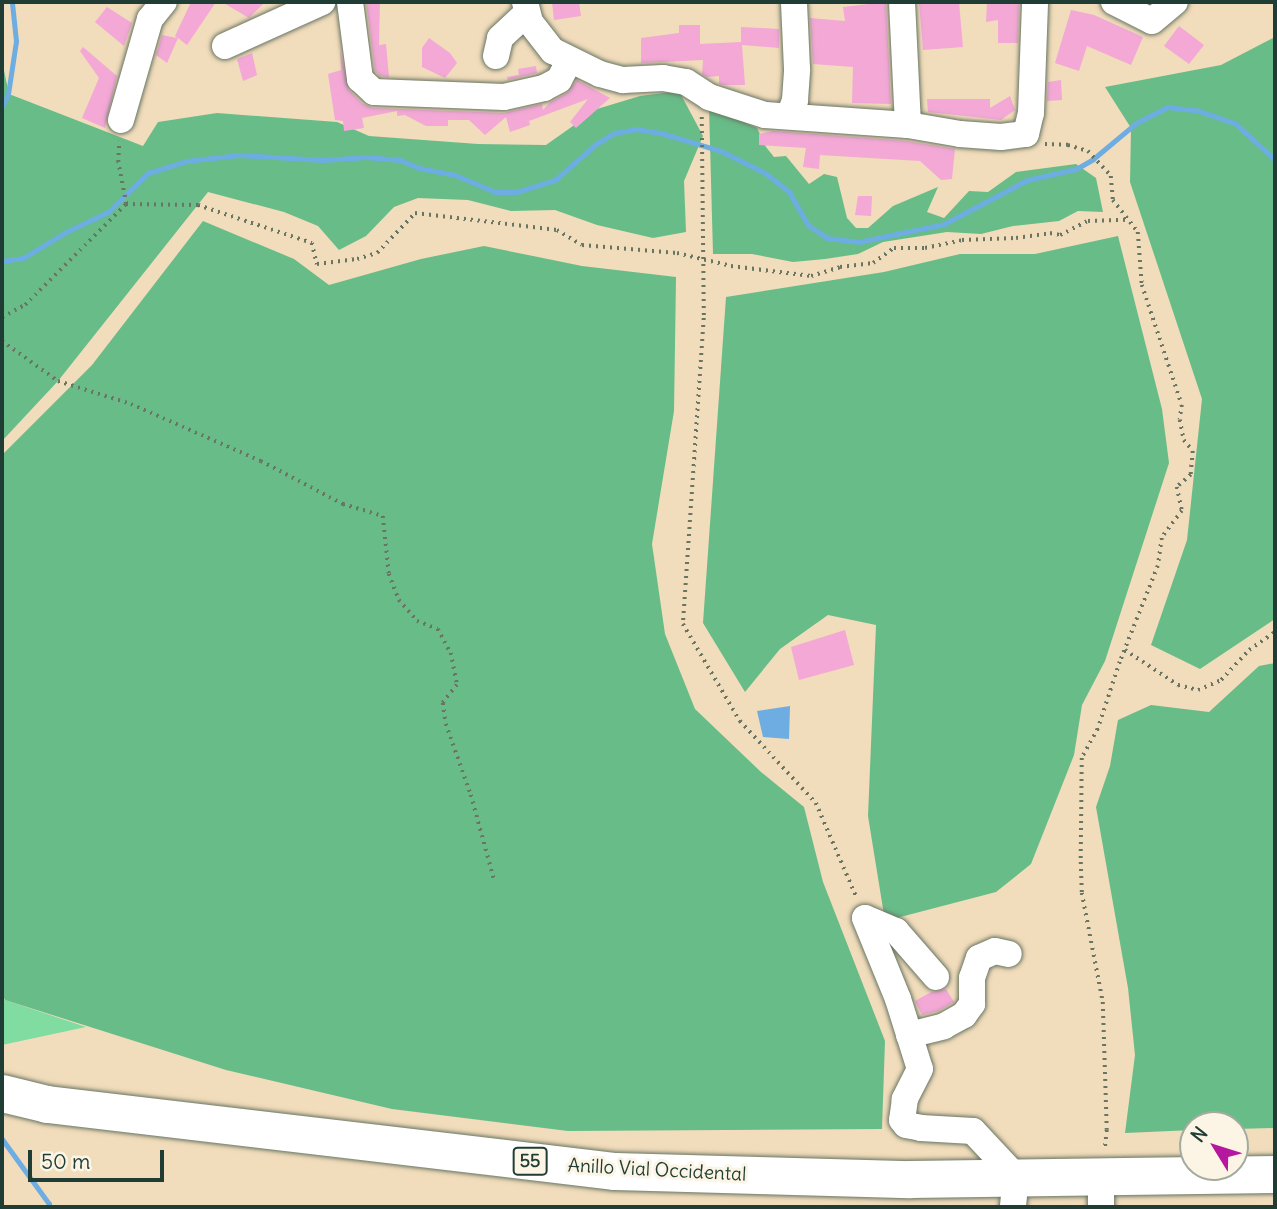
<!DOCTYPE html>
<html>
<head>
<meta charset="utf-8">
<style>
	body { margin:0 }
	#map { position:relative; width:1277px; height:1209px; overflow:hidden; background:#f1dcbb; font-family:Delius,sans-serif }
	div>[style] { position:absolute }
	.green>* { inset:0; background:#81dca2 }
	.forest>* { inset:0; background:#68bc88 }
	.water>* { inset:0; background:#6eade1 }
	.stream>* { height:5px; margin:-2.5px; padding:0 2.5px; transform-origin:2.5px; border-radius:2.5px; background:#6eade1 }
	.building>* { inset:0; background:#f3a8d6 }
	.path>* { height:3.5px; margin-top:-1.75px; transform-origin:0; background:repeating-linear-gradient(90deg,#687563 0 2px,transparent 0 7px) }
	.roads { filter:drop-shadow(0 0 2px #687563) drop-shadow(0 0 2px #687563) }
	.minor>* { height:26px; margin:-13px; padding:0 13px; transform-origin:13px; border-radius:13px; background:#fff }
	.highway>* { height:37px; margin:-18.5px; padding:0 18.5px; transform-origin:18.5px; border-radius:18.5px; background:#fff }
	span { translate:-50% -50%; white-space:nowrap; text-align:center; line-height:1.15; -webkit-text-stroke:6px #fcf5e5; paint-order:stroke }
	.shield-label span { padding:2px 5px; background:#fcf5e5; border:2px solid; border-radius:5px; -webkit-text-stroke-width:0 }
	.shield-label { font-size:18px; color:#1f3d34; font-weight:700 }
	.street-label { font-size:19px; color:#1f3d34 }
	.frame { position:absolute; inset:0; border:4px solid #1f3d34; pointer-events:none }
	.north { position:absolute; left:1179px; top:1111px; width:70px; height:70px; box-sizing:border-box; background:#fcf5e5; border:2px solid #a4ab9e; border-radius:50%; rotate:308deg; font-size:19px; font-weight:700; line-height:28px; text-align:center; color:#1f3d34 }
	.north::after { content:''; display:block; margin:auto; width:24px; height:32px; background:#b5179e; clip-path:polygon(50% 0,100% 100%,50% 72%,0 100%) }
	.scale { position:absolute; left:28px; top:1150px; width:136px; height:32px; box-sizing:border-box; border:4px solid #1f3d34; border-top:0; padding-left:9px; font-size:21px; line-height:24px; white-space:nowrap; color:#1f3d34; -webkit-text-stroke:5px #fcf5e5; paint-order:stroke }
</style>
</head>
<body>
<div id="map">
	<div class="green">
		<div style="clip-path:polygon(2px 999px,86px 1027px,2px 1045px)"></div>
	</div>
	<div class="forest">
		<div style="clip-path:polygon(1275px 37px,1275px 619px,1200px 669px,1151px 645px,1187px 540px,1202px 399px,1130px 182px,1131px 128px,1105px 87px,1221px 65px)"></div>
		<div style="clip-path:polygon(2px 61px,9px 94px,143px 146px,158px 122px,217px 113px,337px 122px,369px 136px,478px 144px,546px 145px,597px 109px,640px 96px,679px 91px,703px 136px,684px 181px,686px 232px,653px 238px,597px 225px,555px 210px,511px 211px,468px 200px,418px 198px,394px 207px,366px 236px,339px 250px,318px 226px,284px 212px,208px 192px,58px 381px,2px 441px)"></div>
		<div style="clip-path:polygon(709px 107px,757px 128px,766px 147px,774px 157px,786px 156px,809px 184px,824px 174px,837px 177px,847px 218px,856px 228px,868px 228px,893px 206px,938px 187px,927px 212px,944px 218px,969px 191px,988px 192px,1016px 172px,1076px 164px,1096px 178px,1103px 212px,1078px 211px,1059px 221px,1013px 226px,981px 234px,947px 232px,883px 242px,858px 254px,825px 259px,793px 262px,752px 254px,713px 254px)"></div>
		<div style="clip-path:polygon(203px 221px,294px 259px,329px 285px,421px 259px,484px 246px,582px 266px,676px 277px,674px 411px,652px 544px,665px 634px,695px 709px,761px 772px,804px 807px,823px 882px,885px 1041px,882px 1129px,568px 1131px,392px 1109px,226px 1070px,5px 1000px,2px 994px,2px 455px,92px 365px)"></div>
		<div style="clip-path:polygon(1118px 236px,1162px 409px,1169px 463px,1105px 661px,1082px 705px,1074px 755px,1031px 864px,996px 892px,885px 921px,868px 816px,876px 625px,828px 615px,780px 649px,745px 692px,703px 623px,726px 297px,884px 272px,960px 254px,1035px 254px)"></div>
		<div style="clip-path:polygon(1275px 663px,1275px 1128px,1235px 1129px,1235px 1125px,1193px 1125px,1193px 1130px,1125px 1133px,1135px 1055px,1128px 988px,1096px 807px,1110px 766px,1118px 720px,1151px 705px,1209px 712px,1259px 666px)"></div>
	</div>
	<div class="water">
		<div style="clip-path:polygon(790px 706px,789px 739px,763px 737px,757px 711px)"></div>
	</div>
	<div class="stream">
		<div style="left:2px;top:106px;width:13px;rotate:-63deg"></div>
		<div style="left:8px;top:94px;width:54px;rotate:-81.4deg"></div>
		<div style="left:16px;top:41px;width:39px;rotate:-96deg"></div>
		<div style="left:2px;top:261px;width:21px;rotate:-8deg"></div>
		<div style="left:23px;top:258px;width:50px;rotate:-31.2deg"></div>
		<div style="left:66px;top:232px;width:47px;rotate:-25.5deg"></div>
		<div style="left:108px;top:212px;width:56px;rotate:-44.3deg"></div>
		<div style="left:148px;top:173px;width:41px;rotate:-17.1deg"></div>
		<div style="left:187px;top:161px;width:52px;rotate:-6.6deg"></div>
		<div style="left:239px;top:155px;width:84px;rotate:3.4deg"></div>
		<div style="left:323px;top:160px;width:43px;rotate:-4deg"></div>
		<div style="left:366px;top:157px;width:34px;rotate:5deg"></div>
		<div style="left:400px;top:160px;width:21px;rotate:23deg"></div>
		<div style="left:419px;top:168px;width:37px;rotate:11deg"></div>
		<div style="left:455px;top:175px;width:43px;rotate:23deg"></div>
		<div style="left:495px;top:192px;width:21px"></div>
		<div style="left:516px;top:192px;width:41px;rotate:-17.1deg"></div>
		<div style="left:555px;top:180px;width:55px;rotate:-41.3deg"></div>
		<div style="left:596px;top:144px;width:21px;rotate:-31deg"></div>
		<div style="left:614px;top:133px;width:22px;rotate:-10deg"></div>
		<div style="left:636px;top:129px;width:25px;rotate:9deg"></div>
		<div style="left:661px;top:133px;width:63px;rotate:16.7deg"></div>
		<div style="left:721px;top:151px;width:49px;rotate:26.6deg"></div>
		<div style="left:765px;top:173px;width:31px;rotate:38deg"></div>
		<div style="left:789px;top:192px;width:38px;rotate:60deg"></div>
		<div style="left:808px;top:225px;width:23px;rotate:34deg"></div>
		<div style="left:827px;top:238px;width:31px;rotate:7deg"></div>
		<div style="left:858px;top:242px;width:88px;rotate:-11.8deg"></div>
		<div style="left:944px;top:224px;width:94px;rotate:-27.9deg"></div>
		<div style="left:1027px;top:180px;width:50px;rotate:-12.7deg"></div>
		<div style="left:1076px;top:169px;width:20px;rotate:-30deg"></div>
		<div style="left:1093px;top:159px;width:56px;rotate:-39.9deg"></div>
		<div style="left:1136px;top:123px;width:36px;rotate:-27deg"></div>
		<div style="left:1168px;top:107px;width:31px;rotate:7deg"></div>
		<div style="left:1199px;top:111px;width:39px;rotate:19deg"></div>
		<div style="left:1236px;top:124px;width:53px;rotate:42.7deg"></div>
		<div style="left:2px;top:1139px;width:80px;rotate:54.1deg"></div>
		<div style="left:49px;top:1204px;width:3px;rotate:108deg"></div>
	</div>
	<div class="building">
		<div style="clip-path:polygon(191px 2px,216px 2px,187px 45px,178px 38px,167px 63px,156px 55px,162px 35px,177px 38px,175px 36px)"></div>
		<div style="clip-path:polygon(222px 2px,265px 2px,249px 18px)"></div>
		<div style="clip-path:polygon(366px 2px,380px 2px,379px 45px,386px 44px,389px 77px,380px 76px,375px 71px)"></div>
		<div style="clip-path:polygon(552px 2px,579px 2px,581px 16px,554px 20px)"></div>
		<div style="clip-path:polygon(886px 2px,891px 104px,852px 103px,853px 67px,813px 64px,810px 18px,845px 21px,843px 7px)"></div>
		<div style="clip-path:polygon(919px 2px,959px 2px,963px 47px,923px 50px)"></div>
		<div style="clip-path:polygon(987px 2px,1019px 2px,1018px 43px,998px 43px,998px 20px,986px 22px)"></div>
		<div style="clip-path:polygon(107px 7px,132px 23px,124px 46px,95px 22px)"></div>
		<div style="clip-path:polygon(1071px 10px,1094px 15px,1143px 37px,1131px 65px,1087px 46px,1079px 71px,1055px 63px)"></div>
		<div style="clip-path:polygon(679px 25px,700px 25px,700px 44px,741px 42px,741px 27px,779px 29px,779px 48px,742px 45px,745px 85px,724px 85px,719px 84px,719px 76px,707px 77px,702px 74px,703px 60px,641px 63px,641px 38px,679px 33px)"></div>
		<div style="clip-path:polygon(1179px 26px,1204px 45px,1189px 64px,1164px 46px)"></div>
		<div style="clip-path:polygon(429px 38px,450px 53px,457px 63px,445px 78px,422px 67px,422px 48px)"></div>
		<div style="clip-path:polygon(83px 47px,117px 76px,105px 128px,82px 118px,99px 78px,80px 51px)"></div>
		<div style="clip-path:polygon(340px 50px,349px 90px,363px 104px,373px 108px,504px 113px,542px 104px,543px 110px,549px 103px,567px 93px,577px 80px,610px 98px,576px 128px,570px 122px,588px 99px,529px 121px,530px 125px,510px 132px,506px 117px,485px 135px,469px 120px,448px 120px,448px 126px,426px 126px,405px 115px,397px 116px,397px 111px,362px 118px,364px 128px,344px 131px,343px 121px,335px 120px,328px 74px,341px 70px)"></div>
		<div style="clip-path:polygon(252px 53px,257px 75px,243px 81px,237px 59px)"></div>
		<div style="clip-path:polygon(536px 66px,537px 73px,508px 80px,507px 77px,519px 75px,518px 69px)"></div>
		<div style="clip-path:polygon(1061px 80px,1062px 100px,1047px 101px,1048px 82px)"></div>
		<div style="clip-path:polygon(1010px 96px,1015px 110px,1001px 120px,928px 112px,927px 99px,990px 99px,990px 108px)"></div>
		<div style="clip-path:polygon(773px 131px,906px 141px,955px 149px,952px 179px,941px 180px,920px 161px,820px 155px,819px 169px,803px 167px,806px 148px,759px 145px,759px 134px)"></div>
		<div style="clip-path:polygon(858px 196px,872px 196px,871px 216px,855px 215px)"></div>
		<div style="clip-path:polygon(845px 630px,854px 665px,799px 680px,791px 647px)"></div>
		<div style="clip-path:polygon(946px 989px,954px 1002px,938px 1011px,922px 1015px,915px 1001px,931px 992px)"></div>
	</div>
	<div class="path">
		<div style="left:702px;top:117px;width:201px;rotate:89.4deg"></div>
		<div style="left:704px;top:318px;width:307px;rotate:93.9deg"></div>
		<div style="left:683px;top:624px;width:113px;rotate:59.6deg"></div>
		<div style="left:740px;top:721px;width:112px;rotate:47.2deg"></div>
		<div style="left:816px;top:803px;width:103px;rotate:66.7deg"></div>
		<div style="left:1045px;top:144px;width:23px;rotate:2deg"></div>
		<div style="left:1068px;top:145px;width:21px;rotate:17deg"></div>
		<div style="left:1088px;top:151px;width:34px;rotate:47deg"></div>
		<div style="left:1111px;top:176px;width:24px;rotate:85deg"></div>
		<div style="left:1113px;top:200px;width:41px;rotate:52deg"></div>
		<div style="left:1138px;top:232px;width:53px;rotate:85.7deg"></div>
		<div style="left:1142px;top:285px;width:126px;rotate:71.6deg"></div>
		<div style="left:1182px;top:405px;width:15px;rotate:98deg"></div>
		<div style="left:1180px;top:420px;width:20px;rotate:79deg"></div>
		<div style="left:1184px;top:440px;width:14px;rotate:51deg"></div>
		<div style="left:1193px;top:451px;width:24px;rotate:95deg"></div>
		<div style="left:1191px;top:475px;width:18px;rotate:139deg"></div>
		<div style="left:1177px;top:487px;width:25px;rotate:78deg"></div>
		<div style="left:1182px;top:511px;width:34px;rotate:127deg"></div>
		<div style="left:1162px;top:538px;width:28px;rotate:98deg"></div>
		<div style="left:1158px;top:566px;width:103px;rotate:111.6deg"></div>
		<div style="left:1120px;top:662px;width:71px;rotate:108.2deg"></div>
		<div style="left:1098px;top:729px;width:33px;rotate:119deg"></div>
		<div style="left:1082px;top:758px;width:104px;rotate:90.6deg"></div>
		<div style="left:1081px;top:862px;width:31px;rotate:88deg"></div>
		<div style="left:1082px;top:893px;width:111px;rotate:79.1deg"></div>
		<div style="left:1103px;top:1002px;width:128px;rotate:88.2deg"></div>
		<div style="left:1107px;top:1130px;width:18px;rotate:96deg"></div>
		<div style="left:126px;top:204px;width:72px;rotate:0.8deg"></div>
		<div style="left:198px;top:205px;width:120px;rotate:18.4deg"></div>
		<div style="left:312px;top:243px;width:22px;rotate:77deg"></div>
		<div style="left:317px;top:264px;width:40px;rotate:-7.1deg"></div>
		<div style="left:357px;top:259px;width:21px;rotate:-17deg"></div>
		<div style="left:377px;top:253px;width:55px;rotate:-46.5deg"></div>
		<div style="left:415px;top:213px;width:143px;rotate:6.8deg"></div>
		<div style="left:557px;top:230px;width:29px;rotate:31deg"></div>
		<div style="left:582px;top:245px;width:95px;rotate:4.8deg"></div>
		<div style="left:677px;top:253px;width:56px;rotate:13.5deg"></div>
		<div style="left:731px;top:266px;width:81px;rotate:7.1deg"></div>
		<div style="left:811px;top:276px;width:30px;rotate:-17deg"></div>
		<div style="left:840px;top:267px;width:33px;rotate:-7deg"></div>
		<div style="left:873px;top:263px;width:26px;rotate:-36deg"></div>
		<div style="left:894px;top:248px;width:31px"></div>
		<div style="left:925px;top:248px;width:38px;rotate:-12deg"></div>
		<div style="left:962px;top:240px;width:54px;rotate:-2.1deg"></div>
		<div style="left:1016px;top:238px;width:34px;rotate:-8deg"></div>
		<div style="left:1050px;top:233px;width:10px;rotate:11deg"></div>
		<div style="left:1060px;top:235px;width:31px;rotate:-27deg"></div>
		<div style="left:1088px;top:221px;width:38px;rotate:-2deg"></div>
		<div style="left:2px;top:317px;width:26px;rotate:-28deg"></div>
		<div style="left:25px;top:305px;width:143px;rotate:-45deg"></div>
		<div style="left:126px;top:204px;width:43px;rotate:-100.8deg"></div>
		<div style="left:118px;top:162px;width:21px;rotate:-87deg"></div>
		<div style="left:2px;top:341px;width:69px;rotate:35.5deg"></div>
		<div style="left:58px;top:381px;width:77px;rotate:17.5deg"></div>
		<div style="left:131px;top:404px;width:142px;rotate:23.7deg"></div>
		<div style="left:261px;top:461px;width:93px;rotate:27.7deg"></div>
		<div style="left:343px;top:504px;width:42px;rotate:16.7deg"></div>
		<div style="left:383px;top:516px;width:58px;rotate:84.1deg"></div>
		<div style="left:389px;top:574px;width:28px;rotate:69deg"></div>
		<div style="left:399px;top:600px;width:28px;rotate:49deg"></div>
		<div style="left:417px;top:621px;width:22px;rotate:21deg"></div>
		<div style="left:438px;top:629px;width:27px;rotate:62deg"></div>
		<div style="left:451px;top:653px;width:33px;rotate:79deg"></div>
		<div style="left:457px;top:685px;width:23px;rotate:128deg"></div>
		<div style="left:443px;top:703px;width:21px;rotate:82deg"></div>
		<div style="left:446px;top:724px;width:75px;rotate:70.6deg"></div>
		<div style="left:471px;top:795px;width:87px;rotate:74.7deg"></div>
		<div style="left:1125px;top:650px;width:64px;rotate:33.4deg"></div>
		<div style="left:1178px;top:685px;width:21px;rotate:14deg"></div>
		<div style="left:1198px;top:690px;width:25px;rotate:-23deg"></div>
		<div style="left:1221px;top:680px;width:41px;rotate:-47deg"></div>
		<div style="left:1249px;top:650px;width:32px;rotate:-35deg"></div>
	</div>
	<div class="roads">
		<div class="minor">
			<div style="left:350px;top:2px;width:78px;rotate:82.6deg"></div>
			<div style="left:360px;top:79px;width:19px;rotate:43deg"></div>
			<div style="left:374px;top:92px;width:130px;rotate:2.2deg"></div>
			<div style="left:504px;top:97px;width:41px;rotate:-12.7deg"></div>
			<div style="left:544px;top:88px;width:17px;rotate:-28deg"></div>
			<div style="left:559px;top:80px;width:21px;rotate:-62deg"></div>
			<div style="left:525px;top:2px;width:21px;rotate:76deg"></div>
			<div style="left:530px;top:22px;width:37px;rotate:52deg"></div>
			<div style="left:553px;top:51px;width:52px;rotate:26.1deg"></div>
			<div style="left:600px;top:74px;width:24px;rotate:15deg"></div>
			<div style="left:623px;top:80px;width:40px;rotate:-2.9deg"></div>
			<div style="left:663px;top:78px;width:23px;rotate:10deg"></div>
			<div style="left:686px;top:82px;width:27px;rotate:33deg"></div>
			<div style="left:709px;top:97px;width:59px;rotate:17.8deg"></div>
			<div style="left:765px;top:115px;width:143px;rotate:4deg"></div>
			<div style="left:908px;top:125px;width:53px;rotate:9.8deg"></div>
			<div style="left:960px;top:134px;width:41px;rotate:4.2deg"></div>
			<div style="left:1001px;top:137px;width:25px;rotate:-7deg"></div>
			<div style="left:1026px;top:134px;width:22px;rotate:-77deg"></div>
			<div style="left:1031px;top:113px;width:111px;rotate:-87.9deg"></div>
			<div style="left:902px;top:2px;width:123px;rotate:87.2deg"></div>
			<div style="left:1114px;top:2px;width:42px;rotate:26.6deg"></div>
			<div style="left:1152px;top:21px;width:30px;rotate:-40deg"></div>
			<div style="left:225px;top:46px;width:107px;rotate:-24.4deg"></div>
			<div style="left:496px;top:56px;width:18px;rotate:-77deg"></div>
			<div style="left:500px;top:38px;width:37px;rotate:-43deg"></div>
			<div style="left:789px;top:116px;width:17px;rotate:-69deg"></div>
			<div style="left:795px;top:100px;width:31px;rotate:-86deg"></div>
			<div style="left:797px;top:69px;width:67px;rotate:-92.6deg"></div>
			<div style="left:121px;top:120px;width:105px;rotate:-74deg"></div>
			<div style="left:150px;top:19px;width:22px;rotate:-51deg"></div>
			<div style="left:865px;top:918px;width:87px;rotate:67.8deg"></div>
			<div style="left:898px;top:999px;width:73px;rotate:72.6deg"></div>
			<div style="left:920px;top:1069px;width:34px;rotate:117deg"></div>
			<div style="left:905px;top:1099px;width:21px;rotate:98deg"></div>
			<div style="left:902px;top:1120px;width:6px;rotate:51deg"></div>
			<div style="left:906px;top:1125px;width:15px;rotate:11deg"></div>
			<div style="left:921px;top:1128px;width:52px;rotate:3.3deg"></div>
			<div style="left:973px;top:1131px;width:63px;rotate:46.9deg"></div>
			<div style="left:1016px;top:1177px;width:30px;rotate:96deg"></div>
			<div style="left:865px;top:918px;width:34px;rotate:23deg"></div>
			<div style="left:896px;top:931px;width:61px;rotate:49deg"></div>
			<div style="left:909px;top:1035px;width:36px;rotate:-14deg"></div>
			<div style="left:944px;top:1026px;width:23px;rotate:-29deg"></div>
			<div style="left:964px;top:1015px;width:14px;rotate:-54deg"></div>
			<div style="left:972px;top:1004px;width:26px;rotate:-90deg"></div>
			<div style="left:972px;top:978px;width:21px;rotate:-71deg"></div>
			<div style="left:979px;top:958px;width:17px;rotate:-24deg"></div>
			<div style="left:995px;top:951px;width:14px;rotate:12deg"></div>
			<div style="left:1101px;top:1178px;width:29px;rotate:90deg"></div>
		</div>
		<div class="highway">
			<div style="left:2px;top:1093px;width:46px;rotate:13.7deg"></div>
			<div style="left:47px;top:1104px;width:572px;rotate:6.73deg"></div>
			<div style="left:615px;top:1171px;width:295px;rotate:1.6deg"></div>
			<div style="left:910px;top:1179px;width:365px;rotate:-0.8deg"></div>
		</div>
	</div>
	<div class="shield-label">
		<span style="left:530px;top:1161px">55</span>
	</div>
	<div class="street-label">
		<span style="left:657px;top:1170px;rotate:3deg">Anillo Vial Occidental</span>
	</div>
	<div class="frame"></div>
	<div class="north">N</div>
	<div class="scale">50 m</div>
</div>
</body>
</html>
